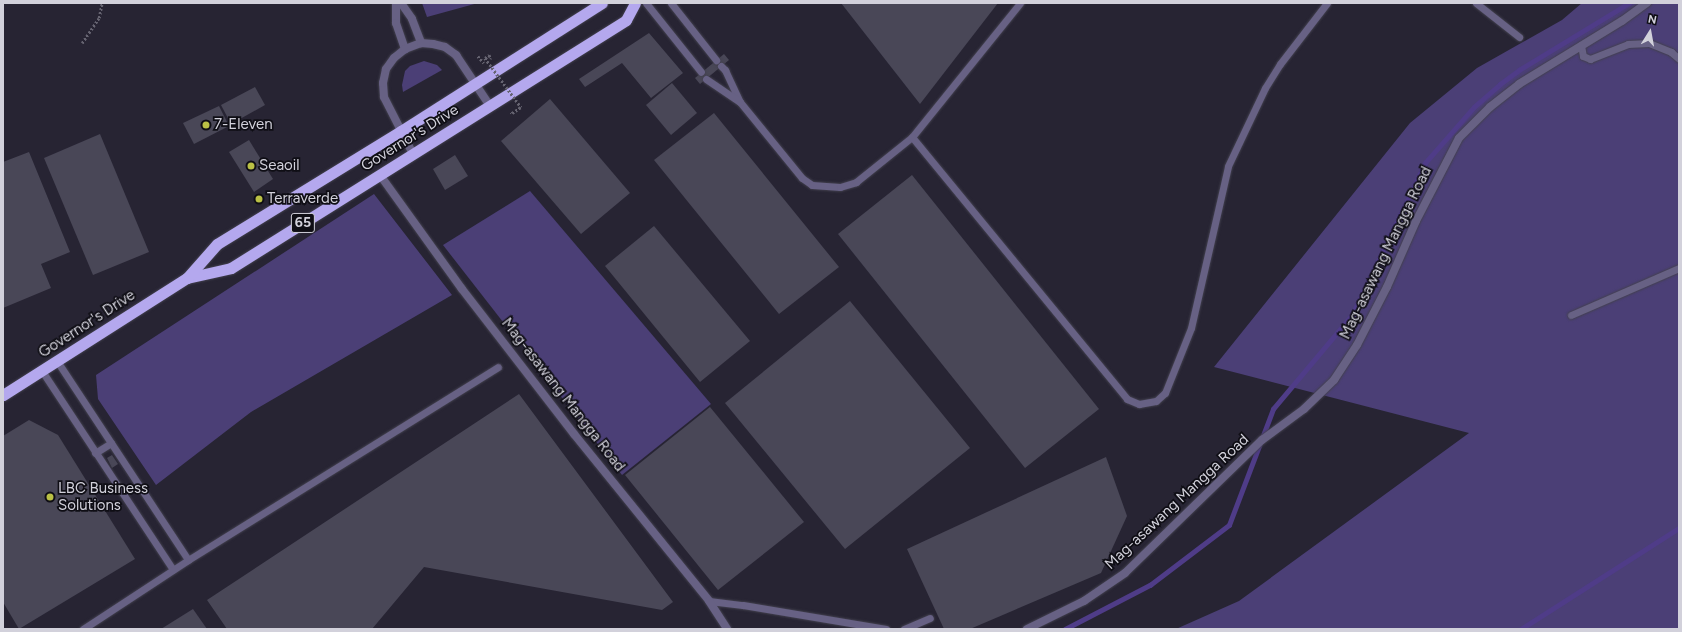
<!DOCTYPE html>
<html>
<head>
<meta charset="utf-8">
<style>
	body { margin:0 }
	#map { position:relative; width:1682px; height:632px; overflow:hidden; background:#272433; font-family:Figtree,sans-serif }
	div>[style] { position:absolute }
	.green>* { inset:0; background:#4b3f76 }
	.stream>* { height:4.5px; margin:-2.25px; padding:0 2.25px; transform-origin:2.25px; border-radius:2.25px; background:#4f3c88 }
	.building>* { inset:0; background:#494757 }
	.path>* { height:2.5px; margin-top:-1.25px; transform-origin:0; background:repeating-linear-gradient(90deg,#666471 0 2px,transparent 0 4px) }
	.roads { filter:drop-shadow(0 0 1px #42404e) drop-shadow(0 0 1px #42404e) }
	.service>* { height:7px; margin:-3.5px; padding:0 3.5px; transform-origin:3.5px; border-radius:3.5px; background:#676184 }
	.minor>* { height:8px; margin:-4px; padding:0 4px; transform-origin:4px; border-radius:4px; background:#676184 }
	.trunk>* { height:11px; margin:-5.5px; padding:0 5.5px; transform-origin:5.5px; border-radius:5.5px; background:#b4a8ee }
	.path-bridge>* { height:2.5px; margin-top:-1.25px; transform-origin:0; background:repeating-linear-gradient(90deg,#666471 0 2px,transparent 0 4px) }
	.dots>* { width:11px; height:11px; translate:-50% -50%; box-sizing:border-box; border:2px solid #0f0e15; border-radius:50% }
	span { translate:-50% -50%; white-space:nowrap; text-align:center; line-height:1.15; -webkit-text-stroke:3.5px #0f0e15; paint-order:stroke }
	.shield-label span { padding:1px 3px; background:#0f0e15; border:1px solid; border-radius:3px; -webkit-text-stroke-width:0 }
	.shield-label { font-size:14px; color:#d2d1db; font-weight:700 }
	.poi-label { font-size:15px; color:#d2d1db }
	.left { translate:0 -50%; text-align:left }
	.street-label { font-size:15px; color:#d2d1db }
	.frame { position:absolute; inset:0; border:4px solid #d2d1db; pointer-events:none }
	.north { position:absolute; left:1630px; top:12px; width:40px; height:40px; -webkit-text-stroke:3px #0f0e15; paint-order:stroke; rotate:11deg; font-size:11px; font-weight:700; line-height:16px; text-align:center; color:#d2d1db }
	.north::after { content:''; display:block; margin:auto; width:14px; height:18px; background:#d2d1db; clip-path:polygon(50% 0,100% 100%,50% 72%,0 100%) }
</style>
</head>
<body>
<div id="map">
	<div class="green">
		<div style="clip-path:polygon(422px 3px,478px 3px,427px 17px)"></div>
		<div style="clip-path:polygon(1582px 3px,1679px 3px,1679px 629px,1176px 629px,1239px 601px,1469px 433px,1214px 367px,1410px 123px,1477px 68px,1562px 20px)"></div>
		<div style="clip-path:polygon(424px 61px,437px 65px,442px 70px,403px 92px,402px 85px,405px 71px,410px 66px)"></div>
		<div style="clip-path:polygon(530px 191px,711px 404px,622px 475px,443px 245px)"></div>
		<div style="clip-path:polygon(374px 194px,452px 295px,251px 412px,156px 485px,98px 399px,96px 375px)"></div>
	</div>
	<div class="stream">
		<div style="left:1065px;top:629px;width:96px;rotate:-27.4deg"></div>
		<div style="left:1150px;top:585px;width:99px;rotate:-37.2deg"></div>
		<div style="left:1229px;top:525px;width:124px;rotate:-69.2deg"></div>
		<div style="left:1273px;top:409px;width:123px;rotate:-50deg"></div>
		<div style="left:1352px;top:315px;width:169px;rotate:-64.3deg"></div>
		<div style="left:1425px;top:163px;width:74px;rotate:-48.8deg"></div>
		<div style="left:1474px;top:107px;width:35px;rotate:-41deg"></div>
		<div style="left:1500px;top:84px;width:24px;rotate:-36deg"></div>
		<div style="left:1519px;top:70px;width:129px;rotate:-31.3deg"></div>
		<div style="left:1521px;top:629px;width:188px;rotate:-32.6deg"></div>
	</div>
	<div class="building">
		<div style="clip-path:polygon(841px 3px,998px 3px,920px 104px)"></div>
		<div style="clip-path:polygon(649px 33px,683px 73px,651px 98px,622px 63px,585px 87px,579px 79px)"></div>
		<div style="clip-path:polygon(724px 54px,729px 60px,700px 84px,695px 78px)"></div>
		<div style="clip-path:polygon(672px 83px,697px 113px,671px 135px,646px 105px)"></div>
		<div style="clip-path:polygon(255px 87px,265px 105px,231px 124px,221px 105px)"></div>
		<div style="clip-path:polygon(550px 99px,630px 193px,581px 234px,501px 141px)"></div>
		<div style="clip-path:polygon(219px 106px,229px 126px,194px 144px,183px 123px)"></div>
		<div style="clip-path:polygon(714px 113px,839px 267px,779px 314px,654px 160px)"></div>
		<div style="clip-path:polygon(100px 134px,149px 252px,93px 275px,44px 158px)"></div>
		<div style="clip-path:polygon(249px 140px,273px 179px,254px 192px,229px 152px)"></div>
		<div style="clip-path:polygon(29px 152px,70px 252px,41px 264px,51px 288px,3px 308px,3px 162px)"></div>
		<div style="clip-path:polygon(455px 155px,468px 176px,445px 190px,433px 169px)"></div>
		<div style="clip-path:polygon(912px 175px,1099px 409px,1025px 468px,838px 234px)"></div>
		<div style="clip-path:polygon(654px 226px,750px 341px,700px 382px,605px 266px)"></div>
		<div style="clip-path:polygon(850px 301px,970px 448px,845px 549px,725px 403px)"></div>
		<div style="clip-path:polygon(519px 394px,673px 602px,662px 610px,424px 567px,372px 629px,227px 629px,207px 600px)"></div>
		<div style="clip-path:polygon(710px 407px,804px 522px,718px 590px,625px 475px)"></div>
		<div style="clip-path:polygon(29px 420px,58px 435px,135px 559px,19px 629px,3px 602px,3px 436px)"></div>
		<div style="clip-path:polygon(112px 455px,118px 464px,112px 468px,107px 458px)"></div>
		<div style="clip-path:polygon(1106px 457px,1127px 516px,1101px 573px,970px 629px,944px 629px,907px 549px)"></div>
		<div style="clip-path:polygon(193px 609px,207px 629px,161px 629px)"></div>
	</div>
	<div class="path">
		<div style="left:82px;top:43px;width:30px;rotate:-56deg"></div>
		<div style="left:99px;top:18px;width:15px;rotate:-79deg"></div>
		<div style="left:478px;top:56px;width:9px;rotate:49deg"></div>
		<div style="left:485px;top:58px;width:5px;rotate:-37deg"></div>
		<div style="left:489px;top:55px;width:4px;rotate:56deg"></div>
		<div style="left:491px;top:58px;width:1px;rotate:135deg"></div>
		<div style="left:511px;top:112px;width:1px;rotate:45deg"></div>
		<div style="left:512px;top:113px;width:11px;rotate:-34deg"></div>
	</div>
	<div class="roads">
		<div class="service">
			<div style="left:646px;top:3px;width:88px;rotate:51.4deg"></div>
			<div style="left:671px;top:3px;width:73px;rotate:51.7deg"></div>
			<div style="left:1476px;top:3px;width:55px;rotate:38.3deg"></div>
			<div style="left:1581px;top:45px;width:11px;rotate:80deg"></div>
			<div style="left:1583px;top:56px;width:8px;rotate:23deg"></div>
			<div style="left:1590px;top:59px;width:41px;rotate:-21.5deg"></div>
			<div style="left:1628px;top:44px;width:21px;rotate:-3deg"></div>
			<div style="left:1649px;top:43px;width:24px;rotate:22deg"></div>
			<div style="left:1671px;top:52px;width:11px;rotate:41deg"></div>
			<div style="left:721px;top:66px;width:6px;rotate:45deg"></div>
			<div style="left:725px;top:70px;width:35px;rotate:65deg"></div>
			<div style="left:740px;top:102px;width:98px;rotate:50.8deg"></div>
			<div style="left:802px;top:178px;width:12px;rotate:35deg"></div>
			<div style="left:812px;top:185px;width:28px;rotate:4deg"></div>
			<div style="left:840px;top:187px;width:17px;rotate:-17deg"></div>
			<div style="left:856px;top:182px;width:72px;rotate:-38.8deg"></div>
			<div style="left:912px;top:137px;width:172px;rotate:-51.1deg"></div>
			<div style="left:706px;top:79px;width:41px;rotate:34.1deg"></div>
			<div style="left:912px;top:137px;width:339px;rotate:50.6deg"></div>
			<div style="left:1127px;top:399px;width:13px;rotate:23deg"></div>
			<div style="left:1139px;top:404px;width:17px;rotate:-10deg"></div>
			<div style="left:1156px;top:401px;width:12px;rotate:-42deg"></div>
			<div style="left:1165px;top:393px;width:70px;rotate:-68.2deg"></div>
			<div style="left:1191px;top:328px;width:166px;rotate:-77.1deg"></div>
			<div style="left:1228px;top:166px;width:86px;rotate:-64.6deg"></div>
			<div style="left:1265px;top:88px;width:28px;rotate:-58deg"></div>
			<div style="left:1280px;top:64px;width:77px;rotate:-52.4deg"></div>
			<div style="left:1571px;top:315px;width:118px;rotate:-23.5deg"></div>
			<div style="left:57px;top:361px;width:238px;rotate:56.6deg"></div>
			<div style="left:42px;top:371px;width:238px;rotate:56.6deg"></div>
			<div style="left:95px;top:453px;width:19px;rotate:-32deg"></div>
			<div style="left:709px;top:601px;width:34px;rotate:7deg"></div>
			<div style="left:743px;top:605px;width:145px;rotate:9.5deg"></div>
			<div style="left:83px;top:629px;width:126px;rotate:-33.3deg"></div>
			<div style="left:188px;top:560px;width:365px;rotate:-31.9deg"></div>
			<div style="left:904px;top:629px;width:28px;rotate:-23deg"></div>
		</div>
		<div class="minor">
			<div style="left:396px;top:3px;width:20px;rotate:90deg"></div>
			<div style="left:396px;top:23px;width:28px;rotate:71deg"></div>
			<div style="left:401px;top:3px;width:19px;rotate:55deg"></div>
			<div style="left:412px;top:19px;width:26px;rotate:69deg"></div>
			<div style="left:413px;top:154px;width:64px;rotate:-117deg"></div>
			<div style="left:384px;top:97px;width:14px;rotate:-94deg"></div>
			<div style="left:383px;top:83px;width:14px;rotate:-78deg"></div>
			<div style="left:386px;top:69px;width:14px;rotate:-54deg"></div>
			<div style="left:394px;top:58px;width:14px;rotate:-39deg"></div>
			<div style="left:405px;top:49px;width:17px;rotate:-21deg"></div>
			<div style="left:421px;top:43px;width:12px;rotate:5deg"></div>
			<div style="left:433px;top:44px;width:12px;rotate:14deg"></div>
			<div style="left:445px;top:47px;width:14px;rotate:36deg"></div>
			<div style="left:456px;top:55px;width:61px;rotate:56.3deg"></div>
			<div style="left:380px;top:175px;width:140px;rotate:54.3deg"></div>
			<div style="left:462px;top:289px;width:183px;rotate:52.3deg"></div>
			<div style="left:574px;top:434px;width:215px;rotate:51deg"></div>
			<div style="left:709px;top:601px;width:33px;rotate:57deg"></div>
			<div style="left:1027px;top:629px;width:64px;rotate:-26.2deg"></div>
			<div style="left:1084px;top:601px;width:50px;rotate:-34.3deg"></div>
			<div style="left:1125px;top:573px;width:191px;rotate:-44.2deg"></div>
			<div style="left:1262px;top:440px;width:52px;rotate:-36.4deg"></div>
			<div style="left:1304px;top:409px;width:42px;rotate:-44deg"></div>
			<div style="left:1334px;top:380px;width:42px;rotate:-56.7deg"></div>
			<div style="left:1357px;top:345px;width:65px;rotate:-62.7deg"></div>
			<div style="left:1387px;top:287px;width:72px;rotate:-66.3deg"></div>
			<div style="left:1416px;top:221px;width:93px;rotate:-62.6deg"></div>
			<div style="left:1459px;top:138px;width:44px;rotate:-45deg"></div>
			<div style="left:1490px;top:107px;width:37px;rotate:-38deg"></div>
			<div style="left:1519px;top:84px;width:121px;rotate:-31.5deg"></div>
			<div style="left:1622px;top:21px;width:31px;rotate:-36deg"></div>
		</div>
		<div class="trunk">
			<div style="left:187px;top:278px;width:45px;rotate:-12.8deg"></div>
			<div style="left:231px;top:268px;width:466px;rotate:-32.1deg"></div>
			<div style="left:626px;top:20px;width:19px;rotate:-62deg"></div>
			<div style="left:3px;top:395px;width:218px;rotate:-32.5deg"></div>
			<div style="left:187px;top:278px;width:45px;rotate:-48.6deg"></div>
			<div style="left:217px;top:244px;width:216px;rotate:-31.6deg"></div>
			<div style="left:401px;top:131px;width:238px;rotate:-32.5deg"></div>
		</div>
	</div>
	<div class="path-bridge">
		<div style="left:485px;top:58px;width:61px;rotate:53.7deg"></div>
	</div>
	<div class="dots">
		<div style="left:206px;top:125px;background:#bac045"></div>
		<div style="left:251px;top:166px;background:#bac045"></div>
		<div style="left:259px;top:199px;background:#bac045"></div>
		<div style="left:50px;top:497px;background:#bac045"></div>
	</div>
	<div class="shield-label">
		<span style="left:303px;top:223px">65</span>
	</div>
	<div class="poi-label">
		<span class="left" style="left:214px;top:125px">7-Eleven</span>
		<span class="left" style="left:259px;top:166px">Seaoil</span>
		<span class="left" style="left:267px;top:199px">Terraverde</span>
		<span class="left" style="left:58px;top:497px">LBC Business<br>Solutions</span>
	</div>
	<div class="street-label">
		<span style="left:410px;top:138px;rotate:-32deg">Governor's Drive</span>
		<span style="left:1386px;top:253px;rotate:-64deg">Mag-asawang Mangga Road</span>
		<span style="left:87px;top:324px;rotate:-33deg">Governor's Drive</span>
		<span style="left:563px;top:395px;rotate:52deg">Mag-asawang Mangga Road</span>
		<span style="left:1177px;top:502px;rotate:-43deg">Mag-asawang Mangga Road</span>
	</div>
	<div class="frame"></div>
	<div class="north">N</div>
</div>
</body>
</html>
